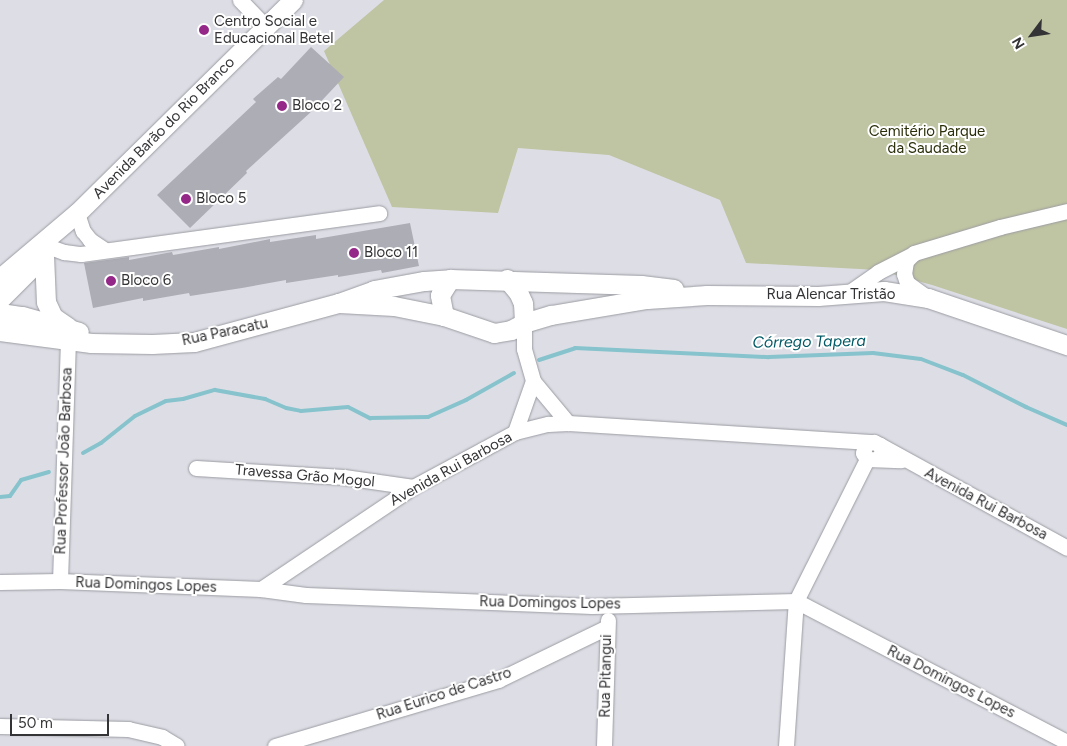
<!DOCTYPE html>
<html>
<head>
<meta charset="utf-8">
<style>
	body { margin:0 }
	#map { position:relative; width:1067px; height:746px; overflow:hidden; background:#dddee5; font-family:Figtree,sans-serif }
	div>[style] { position:absolute }
	.green>* { inset:0; background:#bfc4a2 }
	.stream>* { height:4px; margin:-2px; padding:0 2px; transform-origin:2px; border-radius:2px; background:#87c3cd }
	.building>* { inset:0; background:#adaeb5 }
	.roads { filter:drop-shadow(0 0 1px #9b9ca3) drop-shadow(0 0 1px #9b9ca3) }
	.minor>* { height:15px; margin:-7.5px; padding:0 7.5px; transform-origin:7.5px; border-radius:7.5px; background:#fff }
	.major>* { height:19px; margin:-9.5px; padding:0 9.5px; transform-origin:9.5px; border-radius:9.5px; background:#fff }
	.dots>* { width:14px; height:14px; translate:-50% -50%; box-sizing:border-box; border:2px solid #fff; border-radius:50% }
	span { translate:-50% -50%; white-space:nowrap; text-align:center; line-height:1.15; -webkit-text-stroke:4px #fff; paint-order:stroke }
	.poi-label { font-size:15px; color:#343437 }
	.left { translate:0 -50%; text-align:left }
	.street-label { font-size:15px; color:#343437 }
	.park-label { font-size:15px; color:#2b2e09 }
	.water-label { font-size:16px; color:#005965; font-style:italic }
	.north { position:absolute; left:1007px; top:10px; width:50px; height:50px; -webkit-text-stroke:4px #fff; paint-order:stroke; rotate:239deg; font-size:14px; font-weight:700; line-height:20px; text-align:center; color:#343437 }
	.north::after { content:''; display:block; margin:auto; width:18px; height:22px; background:#343437; clip-path:polygon(50% 0,100% 100%,50% 72%,0 100%) }
	.scale { position:absolute; left:10px; top:714px; width:99px; height:22px; box-sizing:border-box; border:2px solid #343437; border-top:0; padding-left:6px; font-size:15px; line-height:18px; white-space:nowrap; color:#343437; -webkit-text-stroke:4px #fff; paint-order:stroke }
</style>
</head>
<body>
<div id="map">
	<div class="green">
		<div style="clip-path:polygon(384px 0,1067px 0,1067px 329px,932px 285px,878px 270px,746px 263px,720px 200px,609px 155px,518px 148px,498px 213px,392px 207px,324px 51px)"></div>
	</div>
	<div class="stream">
		<div style="left:539px;top:360px;width:38px;rotate:-18deg"></div>
		<div style="left:575px;top:348px;width:194px;rotate:2.7deg"></div>
		<div style="left:769px;top:357px;width:104px;rotate:-2.2deg"></div>
		<div style="left:873px;top:353px;width:48px;rotate:7.1deg"></div>
		<div style="left:921px;top:359px;width:45px;rotate:20.9deg"></div>
		<div style="left:963px;top:375px;width:71px;rotate:26.9deg"></div>
		<div style="left:1026px;top:407px;width:45px;rotate:23.7deg"></div>
		<div style="left:83px;top:453px;width:21px;rotate:-29deg"></div>
		<div style="left:101px;top:443px;width:43px;rotate:-38.5deg"></div>
		<div style="left:135px;top:416px;width:34px;rotate:-26deg"></div>
		<div style="left:166px;top:401px;width:17px;rotate:-7deg"></div>
		<div style="left:183px;top:399px;width:33px;rotate:-16deg"></div>
		<div style="left:215px;top:390px;width:51px;rotate:10.2deg"></div>
		<div style="left:265px;top:399px;width:23px;rotate:23deg"></div>
		<div style="left:286px;top:408px;width:15px;rotate:11deg"></div>
		<div style="left:301px;top:411px;width:47px;rotate:-4.9deg"></div>
		<div style="left:348px;top:407px;width:25px;rotate:27deg"></div>
		<div style="left:370px;top:418px;width:58px;rotate:-1deg"></div>
		<div style="left:428px;top:417px;width:42px;rotate:-24.1deg"></div>
		<div style="left:466px;top:400px;width:55px;rotate:-29.4deg"></div>
		<div style="left:0;top:497px;width:10px;rotate:-6deg"></div>
		<div style="left:10px;top:496px;width:19px;rotate:-55deg"></div>
		<div style="left:21px;top:480px;width:29px;rotate:-16deg"></div>
	</div>
	<div class="building">
		<div style="clip-path:polygon(311px 47px,344px 77px,312px 111px,246px 171px,247px 173px,190px 228px,157px 195px,256px 102px,253px 99px,278px 77px,281px 79px)"></div>
		<div style="clip-path:polygon(410px 223px,419px 266px,382px 273px,381px 270px,338px 277px,338px 275px,286px 283px,286px 280px,242px 288px,190px 296px,189px 293px,143px 301px,143px 298px,93px 308px,84px 263px,129px 257px,129px 260px,172px 252px,173px 255px,219px 247px,219px 249px,270px 239px,270px 242px,316px 235px,316px 239px)"></div>
	</div>
	<div class="roads">
		<div class="minor">
			<div style="left:240px;top:0;width:37px;rotate:46deg"></div>
			<div style="left:77px;top:213px;width:19px;rotate:72deg"></div>
			<div style="left:83px;top:231px;width:11px;rotate:52deg"></div>
			<div style="left:90px;top:240px;width:18px;rotate:34deg"></div>
			<div style="left:50px;top:247px;width:15px;rotate:20deg"></div>
			<div style="left:64px;top:252px;width:17px;rotate:7deg"></div>
			<div style="left:81px;top:254px;width:301px;rotate:-7.8deg"></div>
			<div style="left:847px;top:294px;width:38px;rotate:-35deg"></div>
			<div style="left:878px;top:272px;width:39px;rotate:-27deg"></div>
			<div style="left:928px;top:298px;width:26px;rotate:-144deg"></div>
			<div style="left:907px;top:283px;width:9px;rotate:-108deg"></div>
			<div style="left:904px;top:274px;width:13px;rotate:-81deg"></div>
			<div style="left:906px;top:261px;width:11px;rotate:-45deg"></div>
			<div style="left:914px;top:253px;width:90px;rotate:-16.8deg"></div>
			<div style="left:1000px;top:227px;width:69px;rotate:-13.4deg"></div>
			<div style="left:524px;top:323px;width:26px;rotate:90deg"></div>
			<div style="left:524px;top:349px;width:33px;rotate:74deg"></div>
			<div style="left:533px;top:381px;width:55px;rotate:50.2deg"></div>
			<div style="left:515px;top:432px;width:54px;rotate:-70.6deg"></div>
			<div style="left:880px;top:445px;width:213px;rotate:28.8deg"></div>
			<div style="left:878px;top:459px;width:8px;rotate:-60deg"></div>
			<div style="left:882px;top:452px;width:7px;rotate:-106deg"></div>
			<div style="left:880px;top:445px;width:7px;rotate:-153deg"></div>
			<div style="left:874px;top:442px;width:8px;rotate:173deg"></div>
			<div style="left:866px;top:443px;width:10px;rotate:107deg"></div>
			<div style="left:863px;top:453px;width:7px;rotate:56deg"></div>
			<div style="left:867px;top:459px;width:34px;rotate:2deg"></div>
			<div style="left:196px;top:468px;width:148px;rotate:3.5deg"></div>
			<div style="left:344px;top:477px;width:70px;rotate:8.2deg"></div>
			<div style="left:60px;top:581px;width:241px;rotate:-88.1deg"></div>
			<div style="left:0;top:582px;width:60px;rotate:-1deg"></div>
			<div style="left:60px;top:581px;width:201px;rotate:2.3deg"></div>
			<div style="left:261px;top:589px;width:45px;rotate:7.6deg"></div>
			<div style="left:306px;top:595px;width:286px;rotate:2.2deg"></div>
			<div style="left:592px;top:606px;width:204px;rotate:-1.4deg"></div>
			<div style="left:796px;top:601px;width:305px;rotate:27.5deg"></div>
			<div style="left:261px;top:589px;width:183px;rotate:-33.9deg"></div>
			<div style="left:413px;top:487px;width:116px;rotate:-28.3deg"></div>
			<div style="left:515px;top:432px;width:34px;rotate:-14deg"></div>
			<div style="left:548px;top:424px;width:20px;rotate:-3deg"></div>
			<div style="left:568px;top:423px;width:303px;rotate:3.6deg"></div>
			<div style="left:0;top:726px;width:128px;rotate:1.3deg"></div>
			<div style="left:128px;top:729px;width:35px;rotate:13deg"></div>
			<div style="left:162px;top:737px;width:17px;rotate:31deg"></div>
			<div style="left:275px;top:746px;width:233px;rotate:-16.5deg"></div>
			<div style="left:498px;top:680px;width:121px;rotate:-25.9deg"></div>
			<div style="left:604px;top:746px;width:126px;rotate:-88.2deg"></div>
			<div style="left:786px;top:746px;width:145px;rotate:-86.1deg"></div>
			<div style="left:796px;top:601px;width:159px;rotate:-63.4deg"></div>
		</div>
		<div class="major">
			<div style="left:44px;top:255px;width:47px;rotate:87.6deg"></div>
			<div style="left:46px;top:302px;width:17px;rotate:65deg"></div>
			<div style="left:53px;top:317px;width:18px;rotate:34deg"></div>
			<div style="left:0;top:278px;width:101px;rotate:-40.2deg"></div>
			<div style="left:77px;top:213px;width:303px;rotate:-44.6deg"></div>
			<div style="left:507px;top:279px;width:17px;rotate:50deg"></div>
			<div style="left:518px;top:292px;width:12px;rotate:66deg"></div>
			<div style="left:523px;top:303px;width:20px;rotate:87deg"></div>
			<div style="left:0;top:299px;width:57px;rotate:-45deg"></div>
			<div style="left:339px;top:303px;width:55px;rotate:3.1deg"></div>
			<div style="left:394px;top:306px;width:51px;rotate:11.3deg"></div>
			<div style="left:444px;top:316px;width:53px;rotate:18.8deg"></div>
			<div style="left:494px;top:333px;width:17px;rotate:-10deg"></div>
			<div style="left:511px;top:330px;width:15px;rotate:-28deg"></div>
			<div style="left:524px;top:323px;width:28px;rotate:-17deg"></div>
			<div style="left:551px;top:315px;width:97px;rotate:-9.5deg"></div>
			<div style="left:647px;top:299px;width:60px;rotate:-3.8deg"></div>
			<div style="left:707px;top:295px;width:111px;rotate:0.5deg"></div>
			<div style="left:818px;top:296px;width:66px;rotate:-4.3deg"></div>
			<div style="left:884px;top:291px;width:45px;rotate:9deg"></div>
			<div style="left:928px;top:298px;width:147px;rotate:18.7deg"></div>
			<div style="left:0;top:313px;width:22px;rotate:8deg"></div>
			<div style="left:22px;top:316px;width:59px;rotate:15.7deg"></div>
			<div style="left:444px;top:316px;width:21px;rotate:-101deg"></div>
			<div style="left:440px;top:295px;width:19px;rotate:-58deg"></div>
			<div style="left:0;top:331px;width:92px;rotate:7.5deg"></div>
			<div style="left:91px;top:343px;width:61px;rotate:0.9deg"></div>
			<div style="left:152px;top:344px;width:42px;rotate:-2.7deg"></div>
			<div style="left:194px;top:342px;width:150px;rotate:-15.1deg"></div>
			<div style="left:339px;top:303px;width:37px;rotate:-20deg"></div>
			<div style="left:374px;top:290px;width:51px;rotate:-10.2deg"></div>
			<div style="left:424px;top:281px;width:26px;rotate:-4deg"></div>
			<div style="left:450px;top:279px;width:191px;rotate:1.8deg"></div>
			<div style="left:641px;top:285px;width:33px;rotate:7deg"></div>
		</div>
	</div>
	<div class="dots">
		<div style="left:204px;top:30px;background:#942788"></div>
		<div style="left:282px;top:106px;background:#942788"></div>
		<div style="left:186px;top:199px;background:#942788"></div>
		<div style="left:354px;top:253px;background:#942788"></div>
		<div style="left:111px;top:281px;background:#942788"></div>
	</div>
	<div class="poi-label">
		<span class="left" style="left:214px;top:30px">Centro Social e<br>Educacional Betel</span>
		<span class="left" style="left:292px;top:106px">Bloco 2</span>
		<span class="left" style="left:196px;top:199px">Bloco 5</span>
		<span class="left" style="left:364px;top:253px">Bloco 11</span>
		<span class="left" style="left:121px;top:281px">Bloco 6</span>
	</div>
	<div class="street-label">
		<span style="left:164px;top:128px;rotate:-45deg">Avenida Barão do Rio Branco</span>
		<span style="left:831px;top:295px">Rua Alencar Tristão</span>
		<span style="left:225px;top:332px;rotate:-12deg">Rua Paracatu</span>
		<span style="left:64px;top:461px;rotate:-88deg">Rua Professor João Barbosa</span>
		<span style="left:451px;top:469px;rotate:-29deg">Avenida Rui Barbosa</span>
		<span style="left:305px;top:476px;rotate:5deg">Travessa Grão Mogol</span>
		<span style="left:986px;top:504px;rotate:28deg">Avenida Rui Barbosa</span>
		<span style="left:146px;top:585px;rotate:2deg">Rua Domingos Lopes</span>
		<span style="left:550px;top:603px;rotate:1deg">Rua Domingos Lopes</span>
		<span style="left:606px;top:676px;rotate:-89deg">Rua Pitangui</span>
		<span style="left:951px;top:682px;rotate:27deg">Rua Domingos Lopes</span>
		<span style="left:444px;top:694px;rotate:-18deg">Rua Eurico de Castro</span>
	</div>
	<div class="park-label">
		<span style="left:927px;top:140px">Cemitério Parque<br>da Saudade</span>
	</div>
	<div class="water-label">
		<span style="left:809px;top:342px;rotate:-1deg">Córrego Tapera</span>
	</div>
	<div class="north">N</div>
	<div class="scale">50 m</div>
</div>
</body>
</html>
